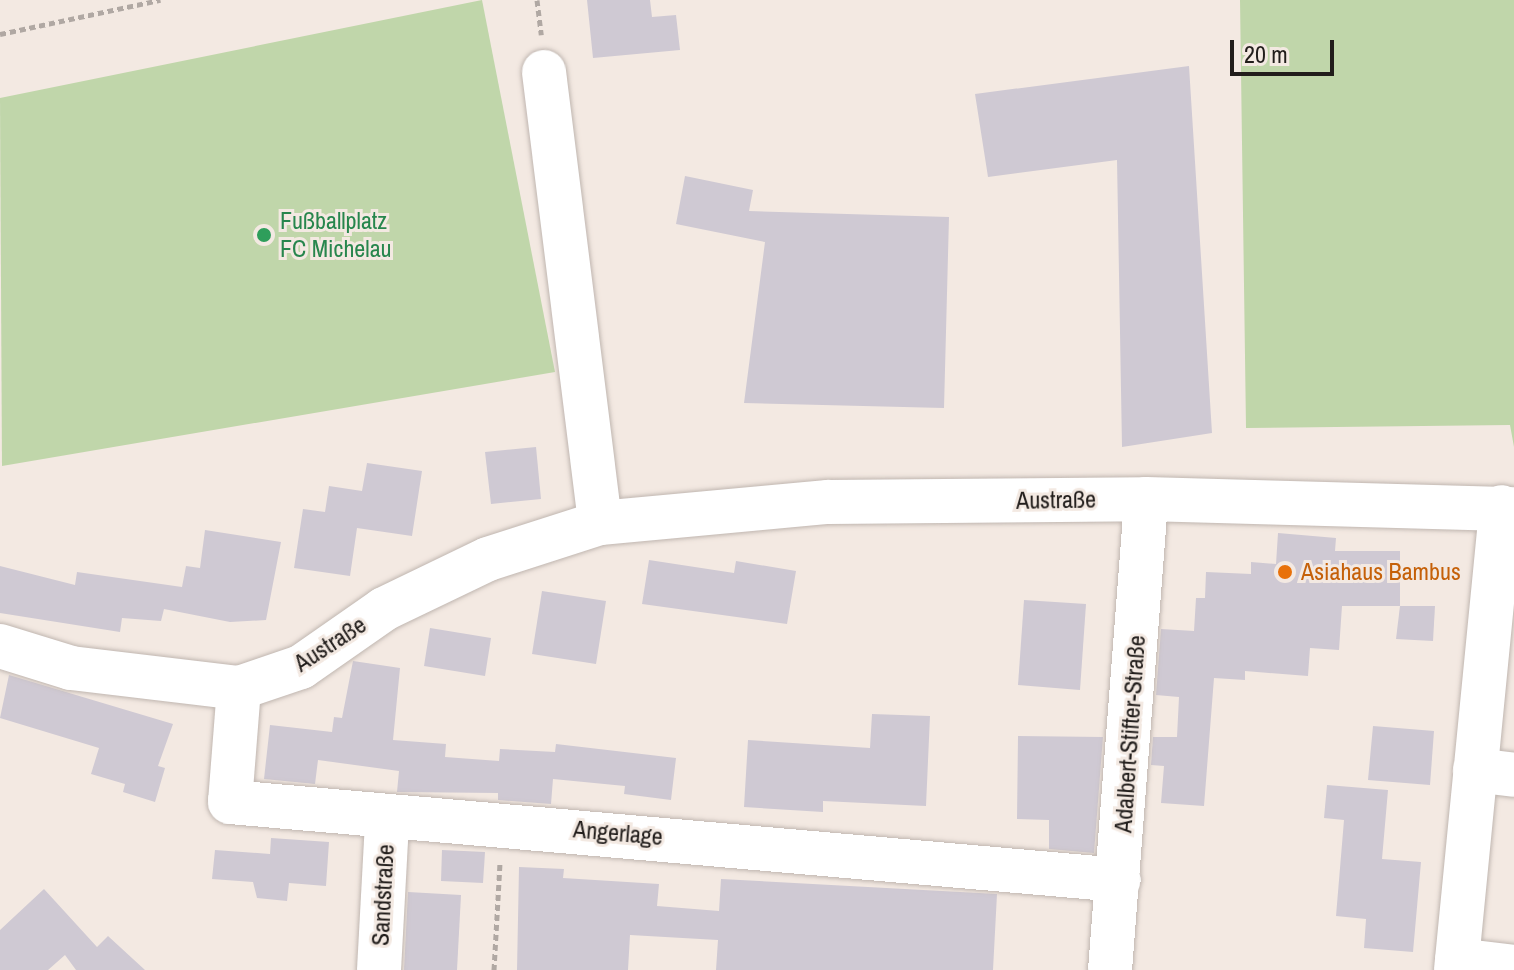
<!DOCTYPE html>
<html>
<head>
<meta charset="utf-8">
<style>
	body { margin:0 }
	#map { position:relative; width:1514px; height:970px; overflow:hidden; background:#f3e9e2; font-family:"Archivo Narrow",sans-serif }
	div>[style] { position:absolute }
	.green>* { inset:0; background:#c0d6aa }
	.building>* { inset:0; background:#cfc9d3 }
	.path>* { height:5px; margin-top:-2.5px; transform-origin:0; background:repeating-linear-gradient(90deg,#b0a8a3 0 6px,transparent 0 10px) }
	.roads { filter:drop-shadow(0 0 2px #c0b6b0) drop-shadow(0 0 2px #c0b6b0) }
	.minor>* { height:44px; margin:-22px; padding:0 22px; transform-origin:22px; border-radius:22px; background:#fff }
	.dots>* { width:22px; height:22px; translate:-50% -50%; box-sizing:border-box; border:4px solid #f3e9e2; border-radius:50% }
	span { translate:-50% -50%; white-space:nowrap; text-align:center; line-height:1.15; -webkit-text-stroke:6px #f3e9e2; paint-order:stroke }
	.leisure-label { font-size:24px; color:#27864d }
	.left { translate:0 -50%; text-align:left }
	.street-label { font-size:24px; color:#211d1b }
	.food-label { font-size:24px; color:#c56008 }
	.scale { position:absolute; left:1230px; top:40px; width:104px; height:36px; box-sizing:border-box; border:4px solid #211d1b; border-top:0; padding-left:10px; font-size:24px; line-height:28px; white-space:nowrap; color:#211d1b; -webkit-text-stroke:6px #f3e9e2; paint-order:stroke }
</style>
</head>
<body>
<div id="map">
	<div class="green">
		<div style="clip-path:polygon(482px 0,555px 372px,2px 466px,0 98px)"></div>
		<div style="clip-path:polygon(1240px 0,1514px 0,1514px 447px,1510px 425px,1246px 428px)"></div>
	</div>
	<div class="building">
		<div style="clip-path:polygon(587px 0,650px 0,652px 17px,676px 15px,680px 50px,593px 58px)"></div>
		<div style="clip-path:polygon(1189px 66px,1212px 433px,1122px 447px,1117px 160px,988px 177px,975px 94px)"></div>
		<div style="clip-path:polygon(685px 176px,753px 190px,749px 211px,949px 217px,944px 408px,744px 403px,765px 242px,676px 224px)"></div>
		<div style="clip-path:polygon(536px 447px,541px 499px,491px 504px,485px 452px)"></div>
		<div style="clip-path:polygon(367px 463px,422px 471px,412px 536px,357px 528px,350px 576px,294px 568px,303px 509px,325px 512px,329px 486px,362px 491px)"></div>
		<div style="clip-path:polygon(205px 530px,281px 542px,266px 620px,230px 622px,164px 609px,161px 621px,122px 618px,120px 632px,0 613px,0 566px,75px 585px,77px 572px,182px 587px,186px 566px,200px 568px)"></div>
		<div style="clip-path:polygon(1278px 533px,1336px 538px,1335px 551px,1400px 551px,1400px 606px,1342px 606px,1339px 650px,1310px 648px,1308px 676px,1245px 671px,1245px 680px,1214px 678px,1204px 806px,1161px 803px,1164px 766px,1151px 765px,1153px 737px,1177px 737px,1179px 697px,1156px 695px,1161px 629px,1194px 631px,1196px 598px,1205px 598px,1206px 572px,1251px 574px,1251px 562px,1276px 564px)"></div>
		<div style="clip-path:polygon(649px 560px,734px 573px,736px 561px,796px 571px,787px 624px,642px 604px)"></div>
		<div style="clip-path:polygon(542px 591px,606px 601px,596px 664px,532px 654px)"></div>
		<div style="clip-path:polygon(1024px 600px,1086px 604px,1080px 690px,1018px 685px)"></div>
		<div style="clip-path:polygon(1400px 606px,1435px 606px,1433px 641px,1396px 639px)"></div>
		<div style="clip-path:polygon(430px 628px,491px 638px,485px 676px,424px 666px)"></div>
		<div style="clip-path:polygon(353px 661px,400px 668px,393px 740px,446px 744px,445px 757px,499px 761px,500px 749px,555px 752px,556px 744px,676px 758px,671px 800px,624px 794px,625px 786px,553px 779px,551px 804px,498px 800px,498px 793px,397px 792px,399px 771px,318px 760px,315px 784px,264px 779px,270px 725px,332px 732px,334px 717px,342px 718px)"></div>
		<div style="clip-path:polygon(9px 675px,173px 724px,158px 766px,165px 768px,155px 802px,123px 792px,125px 784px,91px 774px,99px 748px,0 718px)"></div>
		<div style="clip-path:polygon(872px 714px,930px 716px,926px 806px,823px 801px,823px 812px,744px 807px,748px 740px,870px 748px)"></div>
		<div style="clip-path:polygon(1373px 726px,1434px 731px,1430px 785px,1368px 780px)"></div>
		<div style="clip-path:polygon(1018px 736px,1103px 737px,1094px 853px,1049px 849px,1049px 820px,1017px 819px)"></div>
		<div style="clip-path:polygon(1327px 785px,1388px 790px,1382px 859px,1421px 862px,1413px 952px,1364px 948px,1366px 919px,1336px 916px,1344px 820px,1324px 818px)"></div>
		<div style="clip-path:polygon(271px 838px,329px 842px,326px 886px,289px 883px,287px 901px,257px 898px,253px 882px,212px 879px,215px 850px,270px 854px)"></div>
		<div style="clip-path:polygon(442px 850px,485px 852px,483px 883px,441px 881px)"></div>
		<div style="clip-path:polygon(519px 867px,564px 869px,563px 878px,659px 884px,657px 906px,719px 911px,721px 879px,997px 894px,993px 970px,716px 970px,718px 940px,630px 935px,628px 970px,517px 970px)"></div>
		<div style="clip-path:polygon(44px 889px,97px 947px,108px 936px,145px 970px,76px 970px,65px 955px,48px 970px,0 970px,0 930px)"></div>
		<div style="clip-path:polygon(408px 892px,461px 895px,457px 970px,404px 970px)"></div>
	</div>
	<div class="path">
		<div style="left:537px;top:0;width:35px;rotate:83deg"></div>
		<div style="left:0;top:34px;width:164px;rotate:-12deg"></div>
		<div style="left:494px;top:970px;width:107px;rotate:-86.8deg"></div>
	</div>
	<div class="roads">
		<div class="minor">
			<div style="left:544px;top:72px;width:454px;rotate:82.9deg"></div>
			<div style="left:0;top:646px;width:74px;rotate:17.2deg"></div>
			<div style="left:71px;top:668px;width:169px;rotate:6.8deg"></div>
			<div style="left:239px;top:688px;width:65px;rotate:-18.7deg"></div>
			<div style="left:301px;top:667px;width:101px;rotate:-34.9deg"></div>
			<div style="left:384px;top:609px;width:115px;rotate:-25.7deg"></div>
			<div style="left:488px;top:559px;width:118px;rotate:-17.8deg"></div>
			<div style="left:600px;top:523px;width:229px;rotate:-5.3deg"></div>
			<div style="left:828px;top:502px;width:318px;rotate:-0.5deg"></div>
			<div style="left:1146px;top:499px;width:368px;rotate:1.6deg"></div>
			<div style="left:239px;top:688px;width:114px;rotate:94.5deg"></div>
			<div style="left:230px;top:802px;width:892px;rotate:5.01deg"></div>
			<div style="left:1475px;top:770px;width:39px;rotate:7deg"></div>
			<div style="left:1457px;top:960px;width:57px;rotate:7deg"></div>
			<div style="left:379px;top:970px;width:150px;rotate:-86.9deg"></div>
			<div style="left:1110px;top:970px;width:472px;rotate:-85.6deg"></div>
			<div style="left:1456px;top:970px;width:465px;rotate:-84.4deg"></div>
		</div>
	</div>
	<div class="dots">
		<div style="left:264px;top:235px;background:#2e9e5b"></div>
		<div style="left:1285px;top:572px;background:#e8710a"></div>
	</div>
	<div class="leisure-label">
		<span class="left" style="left:280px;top:235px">Fußballplatz<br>FC Michelau</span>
	</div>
	<div class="street-label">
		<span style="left:1056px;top:500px;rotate:-1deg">Austraße</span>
		<span style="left:330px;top:644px;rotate:-33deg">Austraße</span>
		<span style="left:1130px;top:734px;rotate:-86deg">Adalbert-Stifter-Straße</span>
		<span style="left:618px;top:833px;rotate:5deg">Angerlage</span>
		<span style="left:383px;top:895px;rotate:-87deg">Sandstraße</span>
	</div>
	<div class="food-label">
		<span class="left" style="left:1301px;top:572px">Asiahaus Bambus</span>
	</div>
	<div class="scale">20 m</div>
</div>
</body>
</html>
